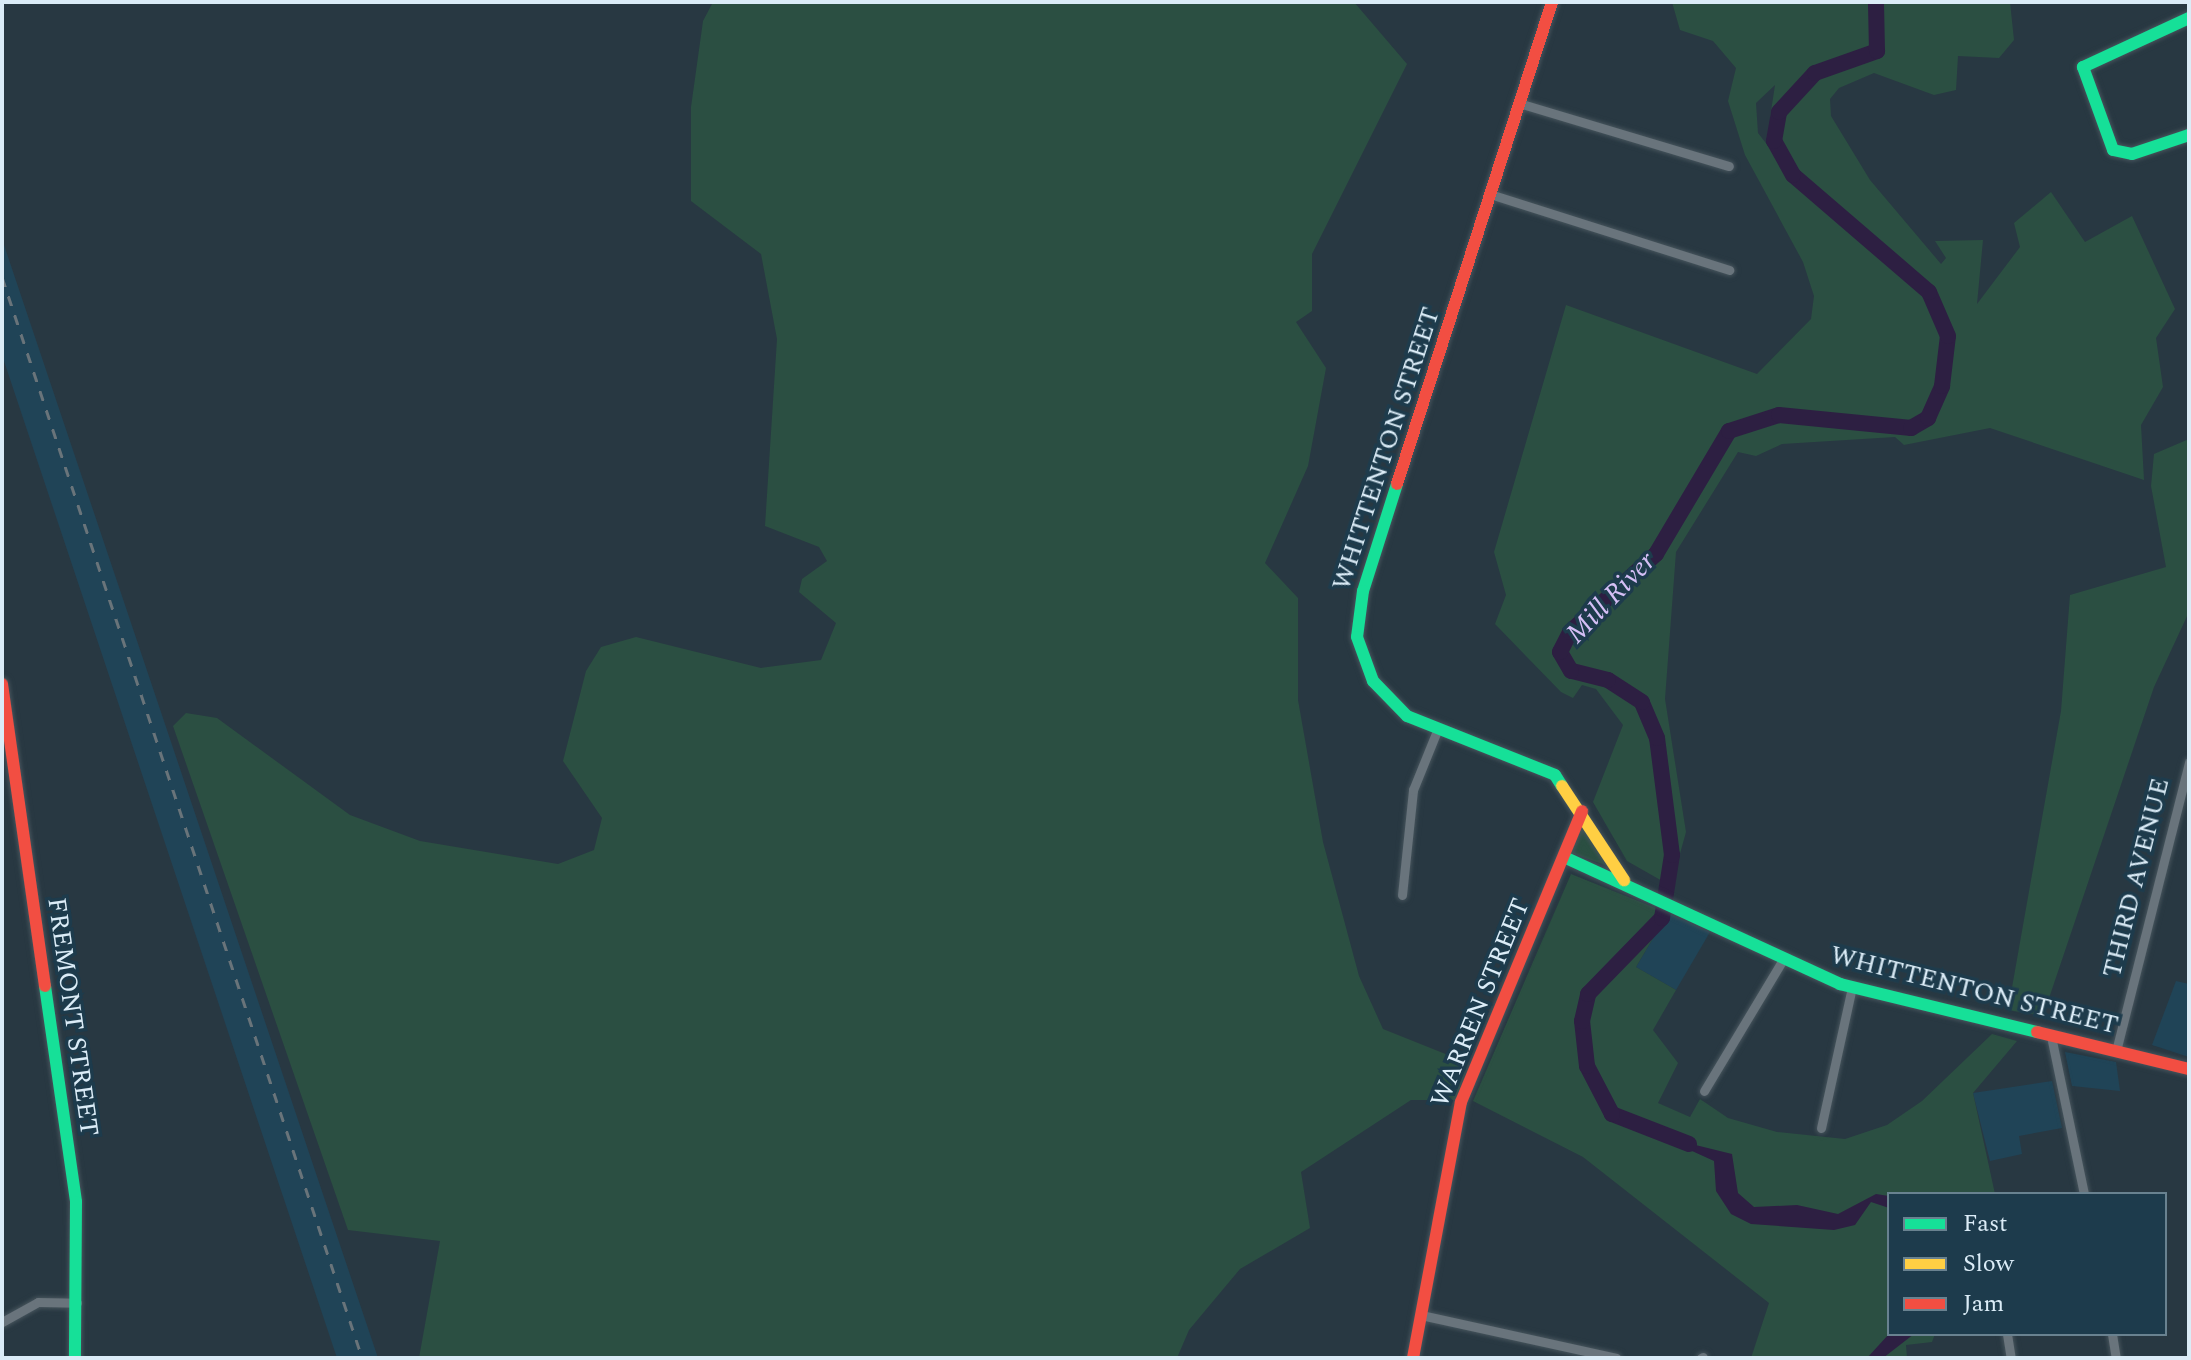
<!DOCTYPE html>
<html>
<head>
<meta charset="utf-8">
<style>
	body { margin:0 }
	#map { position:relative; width:2191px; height:1360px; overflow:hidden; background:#283842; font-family:Spectral,serif }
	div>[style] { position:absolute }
	.built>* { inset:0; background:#204457 }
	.green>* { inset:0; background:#2b4f42 }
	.water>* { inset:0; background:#2d1f42 }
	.river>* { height:16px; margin:-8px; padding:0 8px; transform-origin:8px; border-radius:8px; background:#2d1f42 }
	.roads { filter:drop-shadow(0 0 2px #46545c) drop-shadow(0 0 2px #46545c) }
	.street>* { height:9px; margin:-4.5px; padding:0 4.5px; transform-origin:4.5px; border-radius:4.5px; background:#69747c }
	.fast>* { height:12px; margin:-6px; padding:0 6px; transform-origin:6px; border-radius:6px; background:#16e098 }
	.slow>* { height:12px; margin:-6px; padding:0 6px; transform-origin:6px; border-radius:6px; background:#ffcf43 }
	.jam>* { height:12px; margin:-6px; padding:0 6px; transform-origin:6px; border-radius:6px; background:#f24e42 }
	.rail>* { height:3px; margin-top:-1.5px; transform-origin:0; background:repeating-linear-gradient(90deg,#69747a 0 10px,transparent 0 20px) }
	span { translate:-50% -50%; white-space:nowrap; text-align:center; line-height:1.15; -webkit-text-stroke:7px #1d3b4c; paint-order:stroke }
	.street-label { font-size:26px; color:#dbecf7 }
	.water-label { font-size:28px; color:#d5bff6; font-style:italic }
	.frame { position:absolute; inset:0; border:4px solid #dbecf7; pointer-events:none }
	.legend { position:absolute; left:1887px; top:1192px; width:280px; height:144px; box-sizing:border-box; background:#1d3b4c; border:2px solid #698290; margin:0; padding:10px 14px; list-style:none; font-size:24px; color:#dbecf7 }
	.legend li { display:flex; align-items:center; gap:16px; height:40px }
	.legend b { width:40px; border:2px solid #698290 }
</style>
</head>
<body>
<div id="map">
	<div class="built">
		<div style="clip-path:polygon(2px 239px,378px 1358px,337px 1358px,2px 355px)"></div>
		<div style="clip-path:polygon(1668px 913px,1710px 932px,1676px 990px,1636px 967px)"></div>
		<div style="clip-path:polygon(2176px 981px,2189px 984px,2189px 1057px,2152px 1045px)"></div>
		<div style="clip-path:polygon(2065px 1052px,2116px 1062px,2120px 1091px,2072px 1086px)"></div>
		<div style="clip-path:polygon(2052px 1081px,2062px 1128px,2019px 1136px,2022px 1154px,1990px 1161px,1973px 1093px)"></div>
	</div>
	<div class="green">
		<div style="clip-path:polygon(713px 2px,1354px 2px,1407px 64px,1312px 254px,1312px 311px,1296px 322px,1326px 368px,1308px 466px,1265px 563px,1298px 598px,1298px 700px,1323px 842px,1359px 976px,1383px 1029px,1468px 1063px,1456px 1100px,1411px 1100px,1301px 1172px,1310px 1228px,1240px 1269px,1189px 1330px,1177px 1358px,419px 1358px,440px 1241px,348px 1230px,173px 726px,186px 713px,217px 718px,350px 815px,420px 841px,558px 864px,594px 850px,602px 818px,563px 761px,586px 671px,601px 647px,636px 637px,761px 668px,821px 660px,836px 623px,799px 592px,802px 579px,827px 561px,819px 547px,765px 526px,777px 339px,761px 254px,691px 201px,691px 107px,703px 21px)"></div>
		<div style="clip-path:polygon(evenodd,1672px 2px,2010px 2px,2014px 40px,1999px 58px,1958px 56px,1956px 90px,1934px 95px,1874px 73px,1839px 88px,1830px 99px,1831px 116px,1870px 180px,1941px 264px,1946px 258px,1935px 241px,1983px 240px,1977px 304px,2020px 247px,2014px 223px,2051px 192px,2085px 242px,2132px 216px,2175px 309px,2156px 338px,2163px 387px,2141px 425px,2144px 480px,1990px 428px,1904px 445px,1895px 437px,1782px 444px,1756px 456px,1738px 452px,1676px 552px,1665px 699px,1686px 832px,1671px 886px,1627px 861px,1593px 802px,1623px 725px,1596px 689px,1582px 685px,1573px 698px,1561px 692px,1495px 624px,1506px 595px,1494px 552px,1566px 305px,1757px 374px,1811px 319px,1814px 296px,1803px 262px,1745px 155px,1728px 101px,1736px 68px,1713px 41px,1680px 30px,1672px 2px,1775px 85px,1770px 118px,1779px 160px,1758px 133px,1756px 103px,1775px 85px)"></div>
		<div style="clip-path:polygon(2189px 439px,2189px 612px,2154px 687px,2043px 1016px,2008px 1010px,2061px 711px,2070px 595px,2166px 567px,2151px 486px,2154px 454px)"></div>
		<div style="clip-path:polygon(1583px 823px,1611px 867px,1571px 853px)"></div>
		<div style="clip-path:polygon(1571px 874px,1668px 913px,1636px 967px,1676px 990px,1653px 1030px,1678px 1063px,1658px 1103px,1690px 1117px,1700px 1099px,1728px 1118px,1777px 1132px,1845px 1139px,1887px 1125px,1922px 1101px,1992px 1034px,2017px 1041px,1973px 1093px,1995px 1194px,1889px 1194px,1889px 1334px,1935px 1334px,1932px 1342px,1906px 1345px,1907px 1358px,1751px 1358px,1769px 1303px,1583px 1157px,1473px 1101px)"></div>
	</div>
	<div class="water">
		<div style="clip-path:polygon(1659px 1136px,1732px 1154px,1738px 1193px,1754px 1207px,1797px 1205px,1838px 1214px,1876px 1194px,1889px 1196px,1889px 1208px,1871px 1202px,1855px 1225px,1834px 1230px,1751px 1224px,1731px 1214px,1716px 1191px,1714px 1161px)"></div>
		<div style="clip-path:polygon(1889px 1334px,1914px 1334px,1883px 1358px,1867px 1358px)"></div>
	</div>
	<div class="river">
		<div style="left:1689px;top:1144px;width:83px;rotate:-158.7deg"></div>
		<div style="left:1612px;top:1114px;width:54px;rotate:-117.5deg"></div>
		<div style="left:1587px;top:1066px;width:45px;rotate:-96.3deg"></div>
		<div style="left:1582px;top:1021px;width:28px;rotate:-77deg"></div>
		<div style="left:1588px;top:994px;width:106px;rotate:-45.8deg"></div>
		<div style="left:1662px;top:918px;width:64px;rotate:-81deg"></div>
		<div style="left:1672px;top:855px;width:118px;rotate:-97.3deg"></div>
		<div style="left:1657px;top:738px;width:39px;rotate:-113deg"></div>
		<div style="left:1642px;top:702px;width:40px;rotate:-147.1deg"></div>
		<div style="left:1608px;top:680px;width:38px;rotate:-166deg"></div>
		<div style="left:1571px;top:671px;width:22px;rotate:-120deg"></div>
		<div style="left:1560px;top:652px;width:22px;rotate:-63deg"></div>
		<div style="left:1570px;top:632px;width:116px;rotate:-42.2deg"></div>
		<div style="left:1656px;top:554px;width:143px;rotate:-59.3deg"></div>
		<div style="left:1729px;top:431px;width:52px;rotate:-17.7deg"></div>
		<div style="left:1779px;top:415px;width:133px;rotate:5.6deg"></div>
		<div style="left:1911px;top:428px;width:20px;rotate:-30deg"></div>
		<div style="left:1928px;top:418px;width:35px;rotate:-66deg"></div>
		<div style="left:1942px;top:386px;width:50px;rotate:-83.2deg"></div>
		<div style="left:1948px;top:336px;width:48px;rotate:-113.4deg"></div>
		<div style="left:1929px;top:292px;width:179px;rotate:-139.3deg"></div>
		<div style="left:1793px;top:175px;width:39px;rotate:-119deg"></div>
		<div style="left:1774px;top:141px;width:29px;rotate:-80deg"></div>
		<div style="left:1779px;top:112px;width:53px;rotate:-47.3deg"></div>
		<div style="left:1815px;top:73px;width:66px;rotate:-19.5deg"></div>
		<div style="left:1877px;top:51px;width:49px;rotate:-91.2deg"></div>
	</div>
	<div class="roads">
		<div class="street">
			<div style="left:1522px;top:104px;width:216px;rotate:16.7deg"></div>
			<div style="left:1493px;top:195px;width:248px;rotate:17.6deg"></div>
			<div style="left:1402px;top:895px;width:106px;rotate:-84deg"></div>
			<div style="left:1413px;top:790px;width:61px;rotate:-68deg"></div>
			<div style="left:2051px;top:1036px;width:161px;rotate:78.2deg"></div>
			<div style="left:2116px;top:1051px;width:298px;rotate:-75.8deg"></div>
			<div style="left:1704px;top:1091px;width:155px;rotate:-59deg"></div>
			<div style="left:1821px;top:1128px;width:144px;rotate:-77.6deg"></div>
			<div style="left:1421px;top:1315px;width:200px;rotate:12.4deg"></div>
			<div style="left:2px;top:1322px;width:41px;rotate:-29.1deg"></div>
			<div style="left:38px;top:1302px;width:39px;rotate:1deg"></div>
			<div style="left:2007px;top:1334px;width:24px;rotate:81deg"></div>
			<div style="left:2112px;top:1334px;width:24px;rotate:81deg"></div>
			<div style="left:1701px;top:1358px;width:2px;rotate:-27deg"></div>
		</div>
		<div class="fast">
			<div style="left:2189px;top:18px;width:117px;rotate:155.2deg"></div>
			<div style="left:2083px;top:67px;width:88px;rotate:70.1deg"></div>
			<div style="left:2113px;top:150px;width:19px;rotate:12deg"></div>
			<div style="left:2132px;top:154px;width:60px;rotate:-18.4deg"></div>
			<div style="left:1397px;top:484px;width:112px;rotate:107.6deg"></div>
			<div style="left:1363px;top:591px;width:46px;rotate:97.4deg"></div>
			<div style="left:1357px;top:637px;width:47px;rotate:70deg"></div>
			<div style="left:1373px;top:681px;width:49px;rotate:45.8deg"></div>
			<div style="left:1407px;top:716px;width:159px;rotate:21.7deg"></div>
			<div style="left:1555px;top:775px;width:13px;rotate:58deg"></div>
			<div style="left:1564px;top:857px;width:304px;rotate:24.7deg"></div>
			<div style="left:1840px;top:984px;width:203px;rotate:13.7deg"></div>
			<div style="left:45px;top:986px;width:218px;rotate:81.8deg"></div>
			<div style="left:76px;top:1202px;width:156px;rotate:90.4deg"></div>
		</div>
		<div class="slow">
			<div style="left:1562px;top:786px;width:113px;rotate:56.6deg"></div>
		</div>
		<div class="jam">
			<div style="left:1397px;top:484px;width:506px;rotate:-72.17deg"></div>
			<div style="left:2px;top:684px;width:305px;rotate:81.9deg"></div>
			<div style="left:2037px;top:1032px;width:156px;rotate:13.7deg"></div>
			<div style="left:1413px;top:1358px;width:260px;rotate:-79.4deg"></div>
			<div style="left:1461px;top:1102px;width:315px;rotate:-67.4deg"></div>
		</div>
	</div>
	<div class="rail">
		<div style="left:2px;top:277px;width:1138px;rotate:71.57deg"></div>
	</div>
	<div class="street-label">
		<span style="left:1387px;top:449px;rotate:-72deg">WHITTENTON STREET</span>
		<span style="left:2137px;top:878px;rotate:-76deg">THIRD AVENUE</span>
		<span style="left:1974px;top:991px;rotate:14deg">WHITTENTON STREET</span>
		<span style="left:1481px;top:1003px;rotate:-68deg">WARREN STREET</span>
		<span style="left:72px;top:1017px;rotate:82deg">FREMONT STREET</span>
	</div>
	<div class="water-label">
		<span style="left:1611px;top:598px;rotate:-46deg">Mill River</span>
	</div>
	<div class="frame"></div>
	<ul class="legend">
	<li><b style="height:10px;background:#16e098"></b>Fast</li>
	<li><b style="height:10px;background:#ffcf43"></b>Slow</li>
	<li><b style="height:10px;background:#f24e42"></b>Jam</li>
	</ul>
</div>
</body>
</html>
